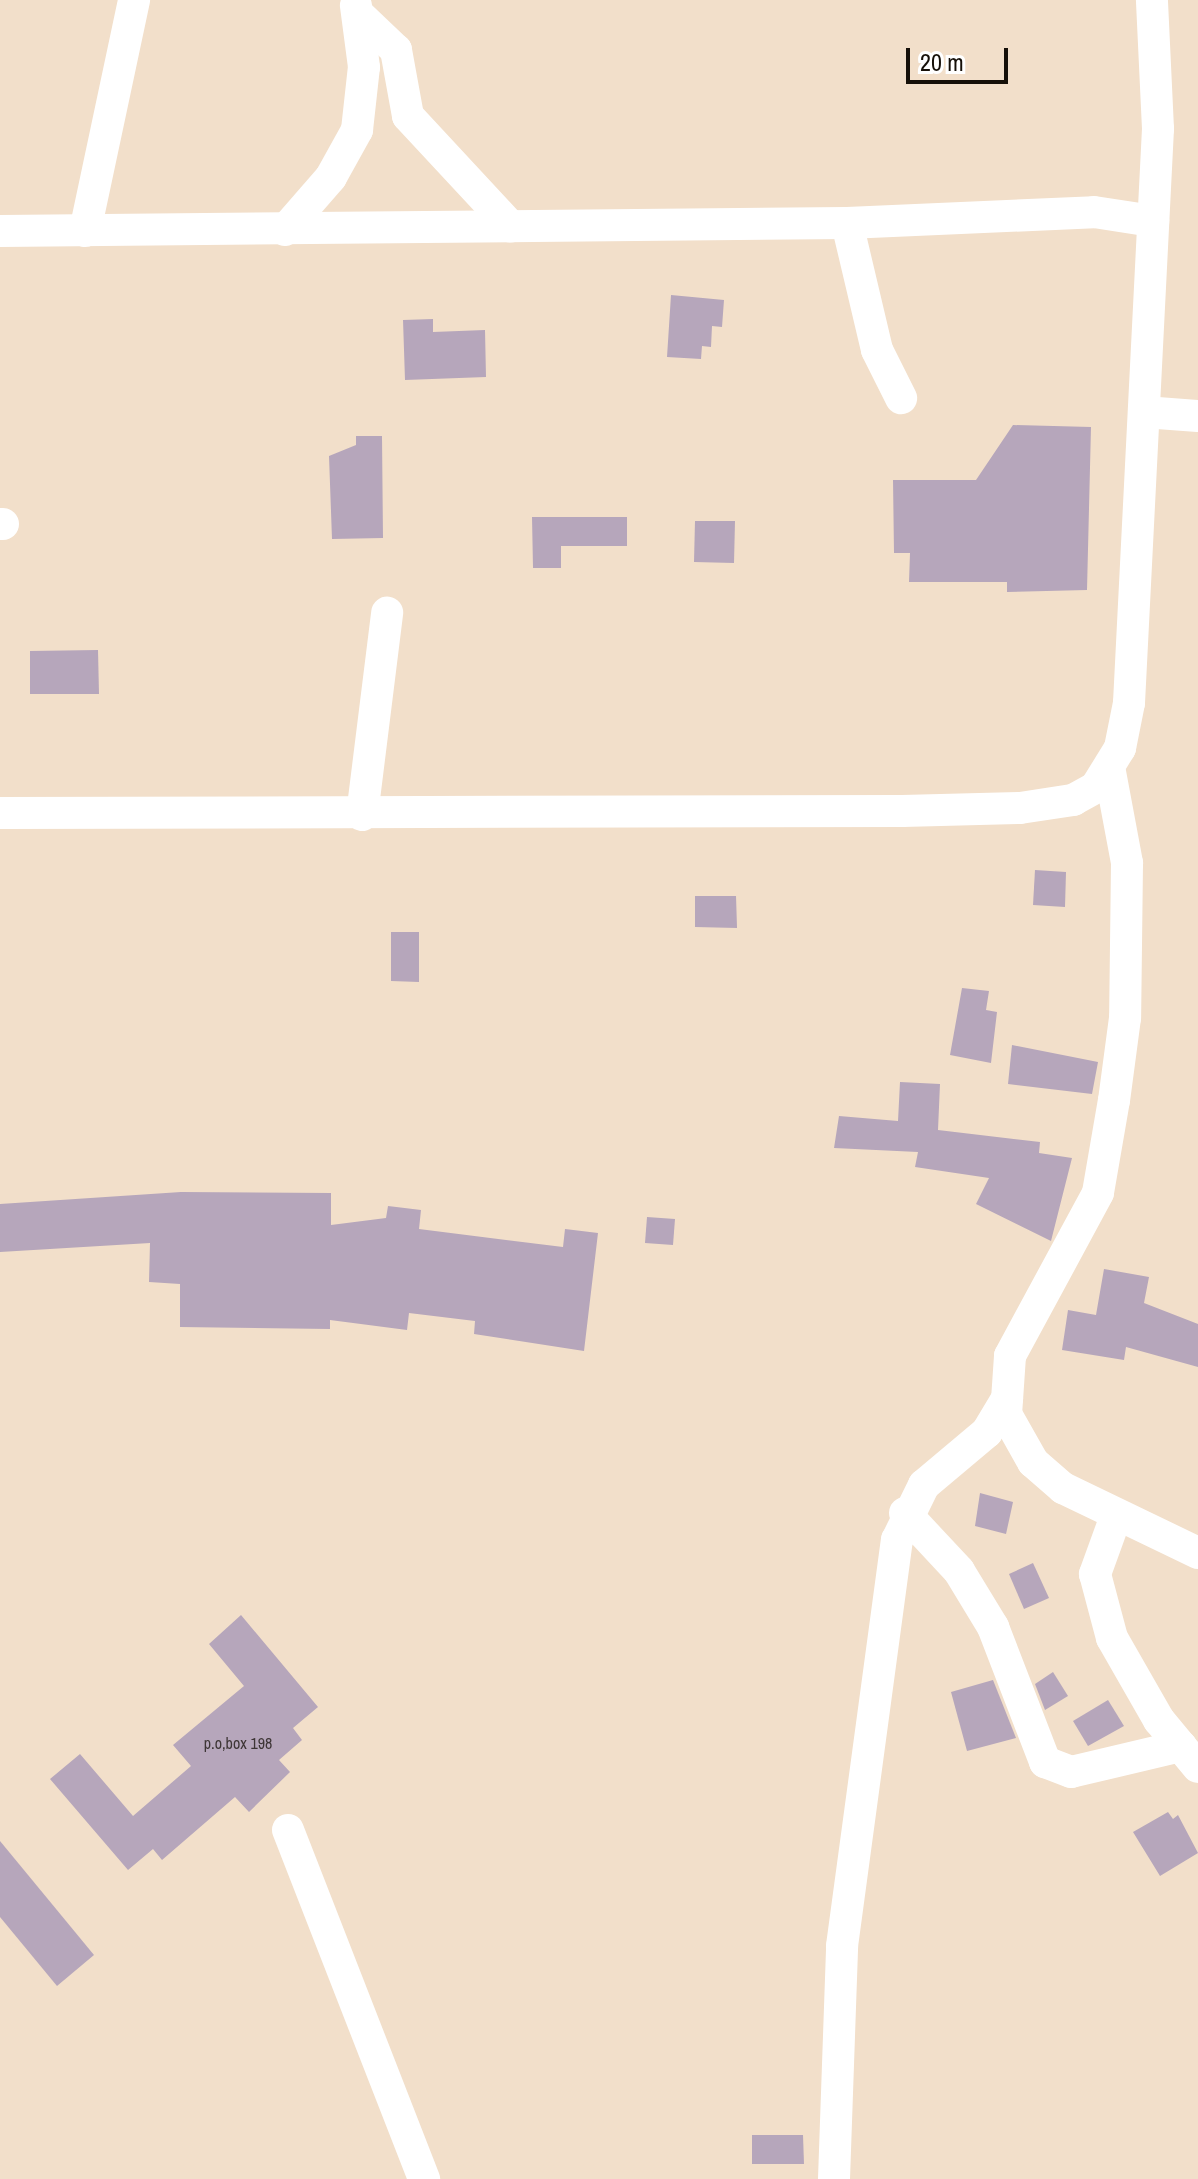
<!DOCTYPE html>
<html>
<head>
<meta charset="utf-8">
<style>
	body { margin:0 }
	#map { position:relative; width:1198px; height:2179px; overflow:hidden; background:#f2dfca; font-family:"Archivo Narrow",sans-serif }
	div>[style] { position:absolute }
	.building>* { inset:0; background:#b6a6bb }
	.minor>* { height:32px; margin:-16px; padding:0 16px; transform-origin:16px; border-radius:16px; background:#fff }
	span { translate:-50% -50%; white-space:nowrap; text-align:center; line-height:1.15; -webkit-text-stroke:6px #fff; paint-order:stroke }
	.number-label { font-size:16px; color:#3e3636 }
	.number-label span { -webkit-text-stroke-width:0 }
	.scale { position:absolute; left:906px; top:48px; width:102px; height:36px; box-sizing:border-box; border:4px solid #161009; border-top:0; padding-left:10px; font-size:24px; line-height:28px; white-space:nowrap; color:#161009; -webkit-text-stroke:6px #fff; paint-order:stroke }
</style>
</head>
<body>
<div id="map">
	<div class="building">
		<div style="clip-path:polygon(671px 295px,724px 300px,722px 327px,712px 326px,711px 347px,702px 346px,701px 359px,667px 357px)"></div>
		<div style="clip-path:polygon(433px 319px,433px 332px,485px 330px,486px 377px,405px 380px,403px 320px)"></div>
		<div style="clip-path:polygon(1013px 425px,1091px 427px,1087px 590px,1007px 592px,1007px 582px,909px 582px,910px 553px,894px 553px,893px 480px,976px 480px)"></div>
		<div style="clip-path:polygon(356px 436px,382px 436px,383px 538px,332px 539px,329px 456px,356px 445px)"></div>
		<div style="clip-path:polygon(532px 517px,627px 517px,627px 546px,561px 546px,561px 568px,533px 568px)"></div>
		<div style="clip-path:polygon(695px 521px,735px 521px,734px 563px,694px 562px)"></div>
		<div style="clip-path:polygon(98px 650px,99px 694px,30px 694px,30px 651px)"></div>
		<div style="clip-path:polygon(1035px 870px,1066px 872px,1065px 907px,1033px 905px)"></div>
		<div style="clip-path:polygon(695px 896px,736px 896px,737px 928px,695px 927px)"></div>
		<div style="clip-path:polygon(391px 932px,419px 932px,419px 982px,391px 981px)"></div>
		<div style="clip-path:polygon(962px 988px,989px 991px,986px 1010px,997px 1012px,991px 1063px,950px 1055px)"></div>
		<div style="clip-path:polygon(1012px 1045px,1098px 1062px,1092px 1094px,1008px 1084px)"></div>
		<div style="clip-path:polygon(900px 1082px,940px 1084px,938px 1130px,1040px 1142px,1039px 1153px,1072px 1158px,1051px 1241px,976px 1204px,989px 1178px,915px 1167px,918px 1152px,834px 1148px,839px 1116px,898px 1121px)"></div>
		<div style="clip-path:polygon(181px 1192px,331px 1193px,331px 1225px,386px 1218px,388px 1206px,421px 1210px,419px 1229px,563px 1247px,565px 1229px,598px 1233px,584px 1351px,474px 1334px,475px 1321px,409px 1313px,407px 1330px,330px 1320px,330px 1329px,180px 1327px,180px 1284px,149px 1282px,150px 1243px,0 1252px,0 1204px)"></div>
		<div style="clip-path:polygon(647px 1217px,675px 1219px,673px 1245px,645px 1243px)"></div>
		<div style="clip-path:polygon(1104px 1269px,1149px 1277px,1144px 1303px,1198px 1324px,1198px 1367px,1126px 1347px,1124px 1360px,1062px 1350px,1068px 1310px,1096px 1315px)"></div>
		<div style="clip-path:polygon(980px 1493px,1013px 1502px,1006px 1534px,975px 1526px)"></div>
		<div style="clip-path:polygon(1033px 1563px,1049px 1598px,1024px 1609px,1009px 1574px)"></div>
		<div style="clip-path:polygon(241px 1615px,318px 1707px,293px 1728px,302px 1740px,279px 1760px,290px 1772px,249px 1812px,235px 1797px,162px 1860px,153px 1849px,128px 1870px,50px 1779px,80px 1754px,133px 1816px,191px 1766px,173px 1745px,244px 1686px,209px 1644px)"></div>
		<div style="clip-path:polygon(1053px 1672px,1068px 1696px,1045px 1710px,1035px 1684px)"></div>
		<div style="clip-path:polygon(993px 1680px,1016px 1738px,967px 1751px,951px 1692px)"></div>
		<div style="clip-path:polygon(1108px 1700px,1124px 1726px,1088px 1746px,1073px 1721px)"></div>
		<div style="clip-path:polygon(1168px 1812px,1173px 1819px,1178px 1815px,1198px 1853px,1160px 1876px,1133px 1832px)"></div>
		<div style="clip-path:polygon(0 1841px,94px 1955px,57px 1986px,0 1917px)"></div>
		<div style="clip-path:polygon(752px 2135px,803px 2135px,804px 2164px,752px 2164px)"></div>
	</div>
	<div class="minor">
		<div style="left:359px;top:15px;width:51px;rotate:43.4deg"></div>
		<div style="left:396px;top:50px;width:67px;rotate:79.7deg"></div>
		<div style="left:408px;top:116px;width:151px;rotate:47.1deg"></div>
		<div style="left:847px;top:223px;width:130px;rotate:76.7deg"></div>
		<div style="left:877px;top:350px;width:54px;rotate:63.4deg"></div>
		<div style="left:285px;top:230px;width:70px;rotate:-49deg"></div>
		<div style="left:331px;top:177px;width:54px;rotate:-61deg"></div>
		<div style="left:357px;top:130px;width:63px;rotate:-83.7deg"></div>
		<div style="left:364px;top:67px;width:62px;rotate:-97.5deg"></div>
		<div style="left:0;top:231px;width:847px;rotate:-0.54deg"></div>
		<div style="left:847px;top:223px;width:247px;rotate:-2.5deg"></div>
		<div style="left:1094px;top:212px;width:60px;rotate:8.7deg"></div>
		<div style="left:85px;top:231px;width:236px;rotate:-78deg"></div>
		<div style="left:1144px;top:412px;width:54px;rotate:4.2deg"></div>
		<div style="left:0;top:524px;width:3px"></div>
		<div style="left:1110px;top:772px;width:93px;rotate:79.4deg"></div>
		<div style="left:1127px;top:863px;width:155px;rotate:90.7deg"></div>
		<div style="left:1125px;top:1018px;width:83px;rotate:97.6deg"></div>
		<div style="left:1114px;top:1100px;width:94px;rotate:99.8deg"></div>
		<div style="left:1098px;top:1193px;width:185px;rotate:118.4deg"></div>
		<div style="left:1010px;top:1356px;width:58px;rotate:93.9deg"></div>
		<div style="left:1006px;top:1414px;width:55px;rotate:60.6deg"></div>
		<div style="left:1033px;top:1462px;width:40px;rotate:41deg"></div>
		<div style="left:1063px;top:1488px;width:150px;rotate:25.7deg"></div>
		<div style="left:0;top:813px;width:902px;rotate:-0.13deg"></div>
		<div style="left:902px;top:811px;width:118px;rotate:-1.5deg"></div>
		<div style="left:1020px;top:808px;width:54px;rotate:-8.6deg"></div>
		<div style="left:1073px;top:800px;width:26px;rotate:-29deg"></div>
		<div style="left:1096px;top:787px;width:46px;rotate:-58.4deg"></div>
		<div style="left:1120px;top:748px;width:46px;rotate:-78.7deg"></div>
		<div style="left:1129px;top:703px;width:575px;rotate:-87.11deg"></div>
		<div style="left:1158px;top:129px;width:129px;rotate:-92.7deg"></div>
		<div style="left:362px;top:815px;width:204px;rotate:-82.9deg"></div>
		<div style="left:905px;top:1513px;width:79px;rotate:47deg"></div>
		<div style="left:959px;top:1571px;width:66px;rotate:58.7deg"></div>
		<div style="left:993px;top:1627px;width:145px;rotate:68.9deg"></div>
		<div style="left:1045px;top:1762px;width:28px;rotate:21deg"></div>
		<div style="left:1071px;top:1772px;width:113px;rotate:-13.3deg"></div>
		<div style="left:1116px;top:1516px;width:62px;rotate:109.9deg"></div>
		<div style="left:1095px;top:1574px;width:66px;rotate:75.1deg"></div>
		<div style="left:1112px;top:1638px;width:95px;rotate:60.2deg"></div>
		<div style="left:1159px;top:1720px;width:61px;rotate:50.3deg"></div>
		<div style="left:288px;top:1830px;width:375px;rotate:68.7deg"></div>
		<div style="left:834px;top:2179px;width:233px;rotate:-88deg"></div>
		<div style="left:842px;top:1946px;width:410px;rotate:-82.3deg"></div>
		<div style="left:897px;top:1540px;width:61px;rotate:-63.9deg"></div>
		<div style="left:924px;top:1485px;width:82px;rotate:-40.1deg"></div>
		<div style="left:987px;top:1432px;width:39px;rotate:-59deg"></div>
	</div>
	<div class="number-label">
		<span style="left:238px;top:1743px">p.o,box 198</span>
	</div>
	<div class="scale">20 m</div>
</div>
</body>
</html>
